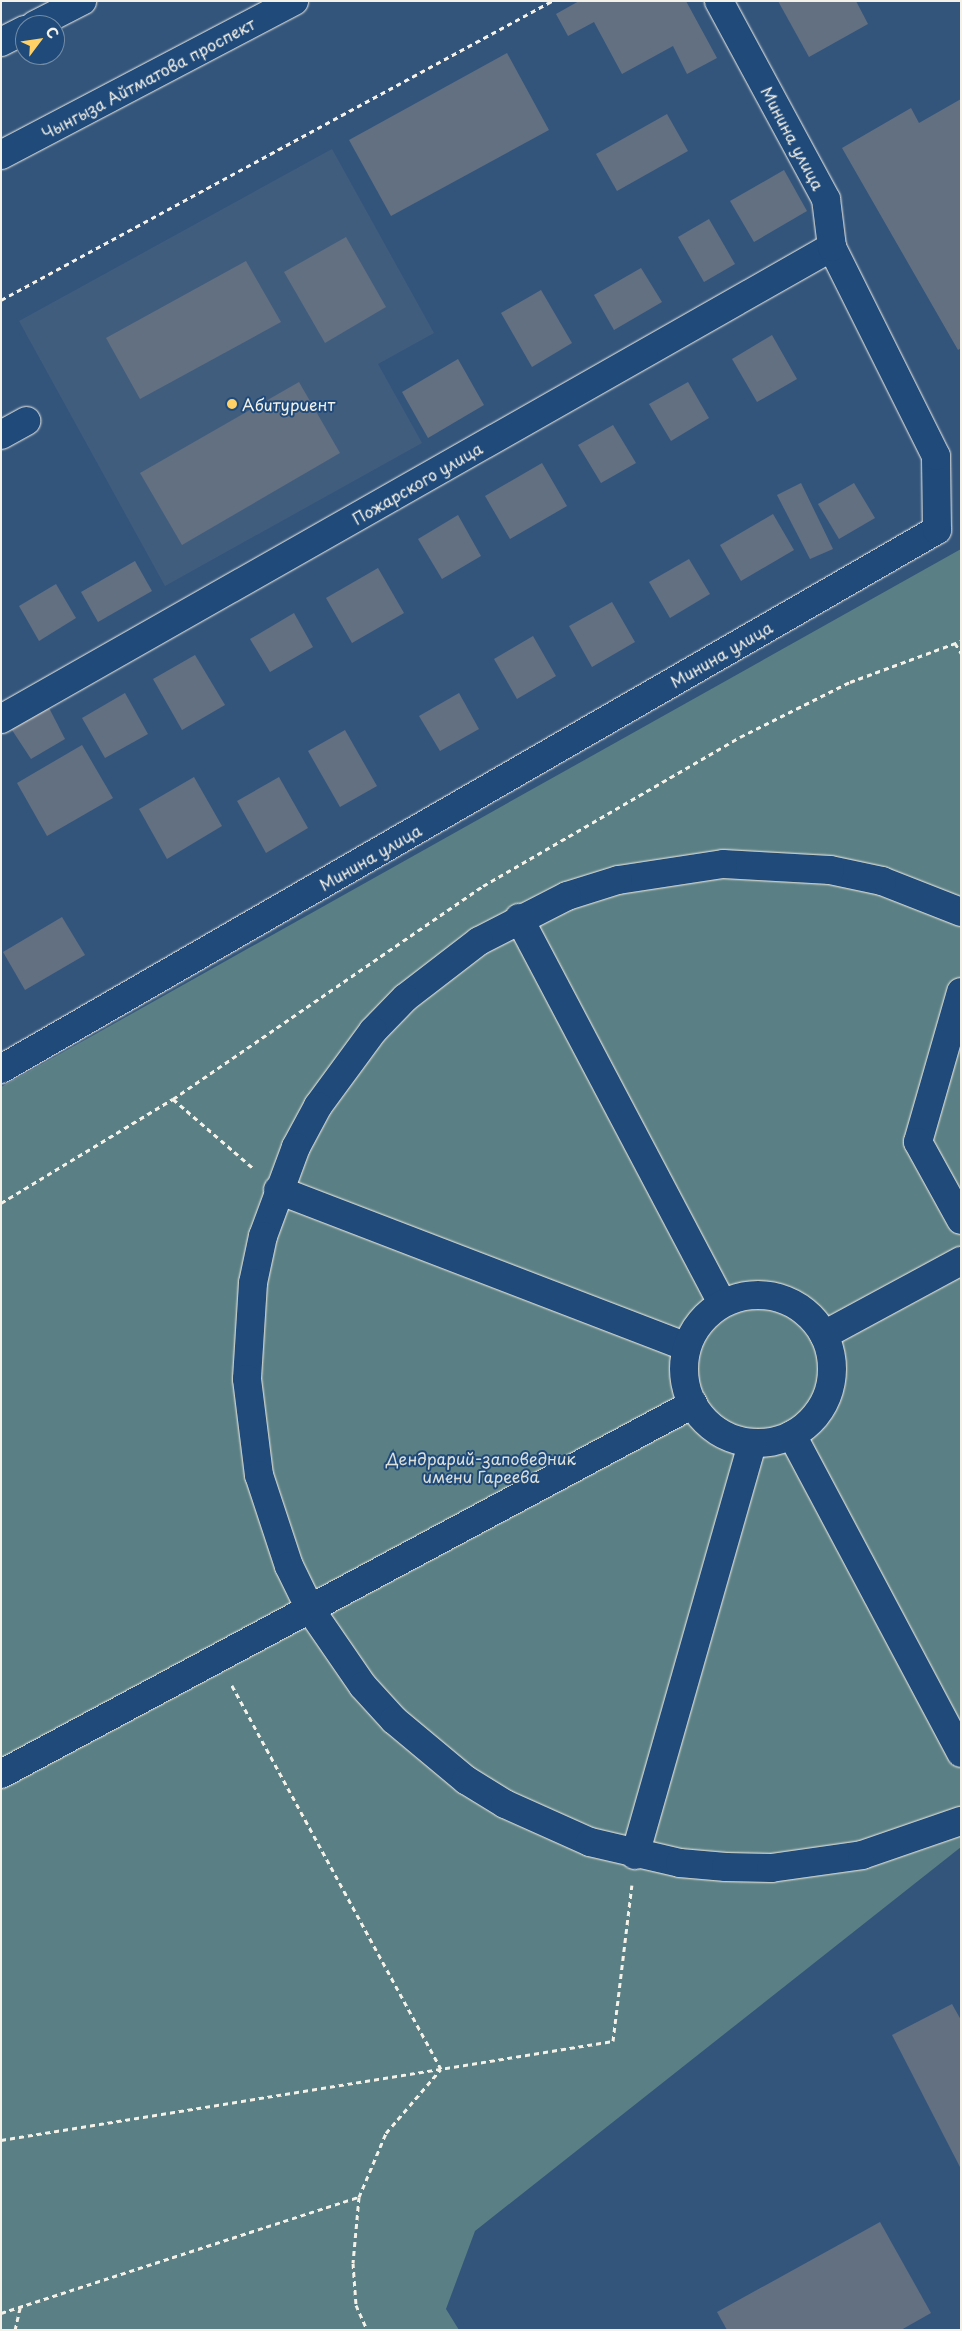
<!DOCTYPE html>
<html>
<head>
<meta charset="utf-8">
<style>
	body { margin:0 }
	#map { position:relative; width:962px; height:2331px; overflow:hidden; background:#33557c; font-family:"Playpen Sans",sans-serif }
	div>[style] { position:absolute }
	.built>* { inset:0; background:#415d7e }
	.green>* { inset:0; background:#5a7f84 }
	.building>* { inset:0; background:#637082 }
	.path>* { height:3px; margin-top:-1.5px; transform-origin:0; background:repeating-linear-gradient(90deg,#f4f1e8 0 5px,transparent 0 9px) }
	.roads { filter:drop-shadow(0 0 1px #f4f1e8) drop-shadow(0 0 1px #f4f1e8) }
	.minor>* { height:28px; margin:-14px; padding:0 14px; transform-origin:14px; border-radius:14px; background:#1f4a7a }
	.minor>.ring { margin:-14px; padding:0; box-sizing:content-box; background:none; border:28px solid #1f4a7a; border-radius:50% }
	.major>* { height:28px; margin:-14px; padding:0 14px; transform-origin:14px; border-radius:14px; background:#1f4a7a }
	.dots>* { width:14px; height:14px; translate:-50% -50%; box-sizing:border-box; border:2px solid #1f4a7a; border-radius:50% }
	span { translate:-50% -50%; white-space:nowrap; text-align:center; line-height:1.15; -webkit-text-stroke:4px #1f4a7a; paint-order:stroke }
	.street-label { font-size:16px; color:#f4f1e8 }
	.poi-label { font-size:16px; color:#f4f1e8 }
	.left { translate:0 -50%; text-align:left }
	.park-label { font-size:16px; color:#dde0d9 }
	.frame { position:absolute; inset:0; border:2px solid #f4f1e8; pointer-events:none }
	.north { position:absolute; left:15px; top:15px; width:50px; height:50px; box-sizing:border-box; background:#1f4a7a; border:1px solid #748da6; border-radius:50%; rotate:59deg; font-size:14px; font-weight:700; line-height:20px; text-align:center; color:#f4f1e8 }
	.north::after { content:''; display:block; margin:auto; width:18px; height:22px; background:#ffd166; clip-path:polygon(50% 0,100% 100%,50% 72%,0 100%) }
</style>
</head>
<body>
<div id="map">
	<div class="built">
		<div style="clip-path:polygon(332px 149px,434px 333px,378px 364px,422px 443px,165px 586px,19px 321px)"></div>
	</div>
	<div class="green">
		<div style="clip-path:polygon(961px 549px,961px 1847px,475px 2231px,446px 2309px,459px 2330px,1px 2330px,1px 1087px)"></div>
	</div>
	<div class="building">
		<div style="clip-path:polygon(579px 1px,686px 1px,717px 58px,687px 74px,673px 46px,622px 74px,594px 22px,568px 36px,556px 14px)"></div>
		<div style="clip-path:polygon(778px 1px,856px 1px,868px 24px,809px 57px)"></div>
		<div style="clip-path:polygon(507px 53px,549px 130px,391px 216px,349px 140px)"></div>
		<div style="clip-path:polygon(961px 99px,961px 348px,958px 350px,842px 148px,911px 108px,919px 123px)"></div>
		<div style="clip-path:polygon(667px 114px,688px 151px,617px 191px,596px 154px)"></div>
		<div style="clip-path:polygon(784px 170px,807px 211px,754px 242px,730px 201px)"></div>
		<div style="clip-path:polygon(709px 219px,735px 264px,704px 282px,678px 237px)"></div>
		<div style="clip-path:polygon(346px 237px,386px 307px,325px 343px,284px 272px)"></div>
		<div style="clip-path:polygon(246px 261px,281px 322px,140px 399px,106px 338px)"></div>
		<div style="clip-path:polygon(641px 268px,662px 302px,614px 330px,594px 295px)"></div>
		<div style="clip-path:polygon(541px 290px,572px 343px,532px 367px,501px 313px)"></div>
		<div style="clip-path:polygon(772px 335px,797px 379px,757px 402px,732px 359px)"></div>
		<div style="clip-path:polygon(458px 359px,484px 405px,428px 438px,402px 392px)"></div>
		<div style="clip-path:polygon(299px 382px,340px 453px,182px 545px,140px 473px)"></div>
		<div style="clip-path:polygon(688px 382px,709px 418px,671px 441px,649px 404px)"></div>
		<div style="clip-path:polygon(613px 425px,636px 463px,601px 483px,578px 445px)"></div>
		<div style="clip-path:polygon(542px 463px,567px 506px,510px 539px,485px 496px)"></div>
		<div style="clip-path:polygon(801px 483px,833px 549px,810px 559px,777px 495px)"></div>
		<div style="clip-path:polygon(854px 483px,875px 518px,839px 539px,818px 504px)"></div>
		<div style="clip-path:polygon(773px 514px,794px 550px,741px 581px,720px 545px)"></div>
		<div style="clip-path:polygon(458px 515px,481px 556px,442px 579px,418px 539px)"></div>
		<div style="clip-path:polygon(689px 559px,710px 594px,670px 618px,649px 582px)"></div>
		<div style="clip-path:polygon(135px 561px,152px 591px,98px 622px,81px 592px)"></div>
		<div style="clip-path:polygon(378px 568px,404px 613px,352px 643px,326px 598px)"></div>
		<div style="clip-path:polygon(56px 584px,76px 618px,39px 641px,19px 606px)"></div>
		<div style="clip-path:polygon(612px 602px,635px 642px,592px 667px,569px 626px)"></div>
		<div style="clip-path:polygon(294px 613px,313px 647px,270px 672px,250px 639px)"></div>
		<div style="clip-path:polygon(533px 636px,556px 676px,517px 699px,494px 659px)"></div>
		<div style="clip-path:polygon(195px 655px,225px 705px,182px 730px,153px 679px)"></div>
		<div style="clip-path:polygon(125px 693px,148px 734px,105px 758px,82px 718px)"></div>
		<div style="clip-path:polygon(459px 693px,479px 729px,440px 751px,419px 716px)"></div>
		<div style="clip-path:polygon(47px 704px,65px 739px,31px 759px,10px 727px)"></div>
		<div style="clip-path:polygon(345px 730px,377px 786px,340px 807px,308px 751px)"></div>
		<div style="clip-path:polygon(82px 745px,113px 798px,47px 836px,17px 783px)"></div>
		<div style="clip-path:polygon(194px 777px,222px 826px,167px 859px,139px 809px)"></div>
		<div style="clip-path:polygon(279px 777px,308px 828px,266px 853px,237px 801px)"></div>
		<div style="clip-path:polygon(62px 917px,85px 955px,25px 990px,3px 952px)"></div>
		<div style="clip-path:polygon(952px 2004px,961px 2020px,961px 2169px,892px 2035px)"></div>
		<div style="clip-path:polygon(880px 2222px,931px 2313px,901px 2330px,727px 2330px,717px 2312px)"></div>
	</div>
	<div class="path">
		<div style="left:1px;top:300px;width:627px;rotate:-28.49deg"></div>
		<div style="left:955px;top:643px;width:12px;rotate:59deg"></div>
		<div style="left:173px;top:1099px;width:107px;rotate:40.8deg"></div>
		<div style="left:1px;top:1203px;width:201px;rotate:-31.2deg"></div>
		<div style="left:173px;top:1099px;width:376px;rotate:-34.5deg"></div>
		<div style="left:483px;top:886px;width:297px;rotate:-30.1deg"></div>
		<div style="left:740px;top:737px;width:123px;rotate:-26.6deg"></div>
		<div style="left:850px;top:682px;width:118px;rotate:-20.3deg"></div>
		<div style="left:1px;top:2140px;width:620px;rotate:-9.19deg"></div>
		<div style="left:613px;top:2041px;width:157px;rotate:-83.1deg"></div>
		<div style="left:359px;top:2197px;width:66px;rotate:95.2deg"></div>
		<div style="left:353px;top:2263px;width:42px;rotate:85.9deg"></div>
		<div style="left:356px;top:2305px;width:27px;rotate:66deg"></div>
		<div style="left:1px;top:2313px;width:376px;rotate:-18deg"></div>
		<div style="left:359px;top:2197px;width:69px;rotate:-67.1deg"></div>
		<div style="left:386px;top:2133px;width:84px;rotate:-49.3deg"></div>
		<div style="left:441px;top:2069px;width:437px;rotate:-118.6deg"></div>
		<div style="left:15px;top:2330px;width:23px;rotate:-77deg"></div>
	</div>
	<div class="roads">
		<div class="minor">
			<div style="left:35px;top:25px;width:53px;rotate:-27.1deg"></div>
			<div style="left:1px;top:42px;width:27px;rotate:-27deg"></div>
			<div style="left:1px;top:435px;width:29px;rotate:-29deg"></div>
			<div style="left:1px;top:719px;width:956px;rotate:-29.6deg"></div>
			<div style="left:961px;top:912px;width:85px;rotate:-158.6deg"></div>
			<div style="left:882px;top:881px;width:53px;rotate:-168.1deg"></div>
			<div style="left:830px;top:870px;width:107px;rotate:-176.8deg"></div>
			<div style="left:723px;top:864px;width:106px;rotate:171.3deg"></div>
			<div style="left:618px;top:880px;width:53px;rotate:162.6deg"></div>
			<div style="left:567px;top:896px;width:99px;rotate:152.9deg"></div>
			<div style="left:479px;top:941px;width:93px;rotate:142.4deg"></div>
			<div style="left:405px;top:998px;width:46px;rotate:134.1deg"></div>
			<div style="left:373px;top:1031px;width:93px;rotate:126.3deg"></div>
			<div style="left:318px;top:1106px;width:47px;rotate:118.2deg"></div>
			<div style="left:296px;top:1147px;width:95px;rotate:110.3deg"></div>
			<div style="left:263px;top:1236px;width:48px;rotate:102deg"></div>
			<div style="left:253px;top:1283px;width:96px;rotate:93.6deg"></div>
			<div style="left:247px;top:1379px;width:97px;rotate:82.9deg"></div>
			<div style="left:259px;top:1475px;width:96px;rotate:71.8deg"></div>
			<div style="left:289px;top:1566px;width:48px;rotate:64deg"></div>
			<div style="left:310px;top:1609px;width:93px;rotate:55.5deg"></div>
			<div style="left:363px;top:1686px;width:46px;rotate:47.6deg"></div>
			<div style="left:394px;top:1720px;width:94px;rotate:39.8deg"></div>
			<div style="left:466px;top:1780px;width:46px;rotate:31.6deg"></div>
			<div style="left:505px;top:1804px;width:93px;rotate:24.1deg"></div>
			<div style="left:590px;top:1842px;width:92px;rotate:13.1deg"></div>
			<div style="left:680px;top:1863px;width:46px;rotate:5deg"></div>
			<div style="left:726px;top:1867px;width:45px;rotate:1.3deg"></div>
			<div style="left:771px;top:1868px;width:92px;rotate:-8.1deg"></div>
			<div style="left:862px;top:1855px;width:105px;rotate:-19deg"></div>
			<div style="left:519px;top:918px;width:435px;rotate:62.2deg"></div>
			<div style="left:961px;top:992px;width:156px;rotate:106deg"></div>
			<div style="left:918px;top:1142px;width:89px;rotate:61.1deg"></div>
			<div style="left:1px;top:1069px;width:1080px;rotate:-29.94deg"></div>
			<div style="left:937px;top:530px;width:74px;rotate:-90.8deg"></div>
			<div style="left:936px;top:456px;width:233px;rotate:-116.5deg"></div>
			<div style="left:832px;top:247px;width:48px;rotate:-97.1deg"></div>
			<div style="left:826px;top:199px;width:225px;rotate:-118.4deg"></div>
			<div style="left:278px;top:1190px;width:437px;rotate:21deg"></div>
			<div class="ring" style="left:684px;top:1295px;width:120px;height:120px"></div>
			<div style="left:824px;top:1335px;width:156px;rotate:-28.4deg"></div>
			<div style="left:792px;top:1435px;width:360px;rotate:62deg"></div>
			<div style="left:1px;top:1774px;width:785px;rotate:-28.13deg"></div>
			<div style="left:635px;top:1855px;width:428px;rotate:-74.1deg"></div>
		</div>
		<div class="major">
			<div style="left:1px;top:155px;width:331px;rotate:-27.7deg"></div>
		</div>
	</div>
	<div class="dots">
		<div style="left:232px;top:404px;background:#ffd166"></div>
	</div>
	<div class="street-label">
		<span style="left:148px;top:78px;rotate:-28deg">Чынгыза Айтматова проспект</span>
		<span style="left:793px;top:138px;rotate:62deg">Минина улица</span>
		<span style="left:417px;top:483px;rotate:-30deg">Пожарского улица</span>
		<span style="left:721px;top:654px;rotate:-30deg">Минина улица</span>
		<span style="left:370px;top:857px;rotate:-30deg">Минина улица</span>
	</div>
	<div class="poi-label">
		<span class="left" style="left:242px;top:404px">Абитуриент</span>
	</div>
	<div class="park-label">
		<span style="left:481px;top:1467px">Дендрарий-заповедник<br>имени Гареева</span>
	</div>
	<div class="frame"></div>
	<div class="north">С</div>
</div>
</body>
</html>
